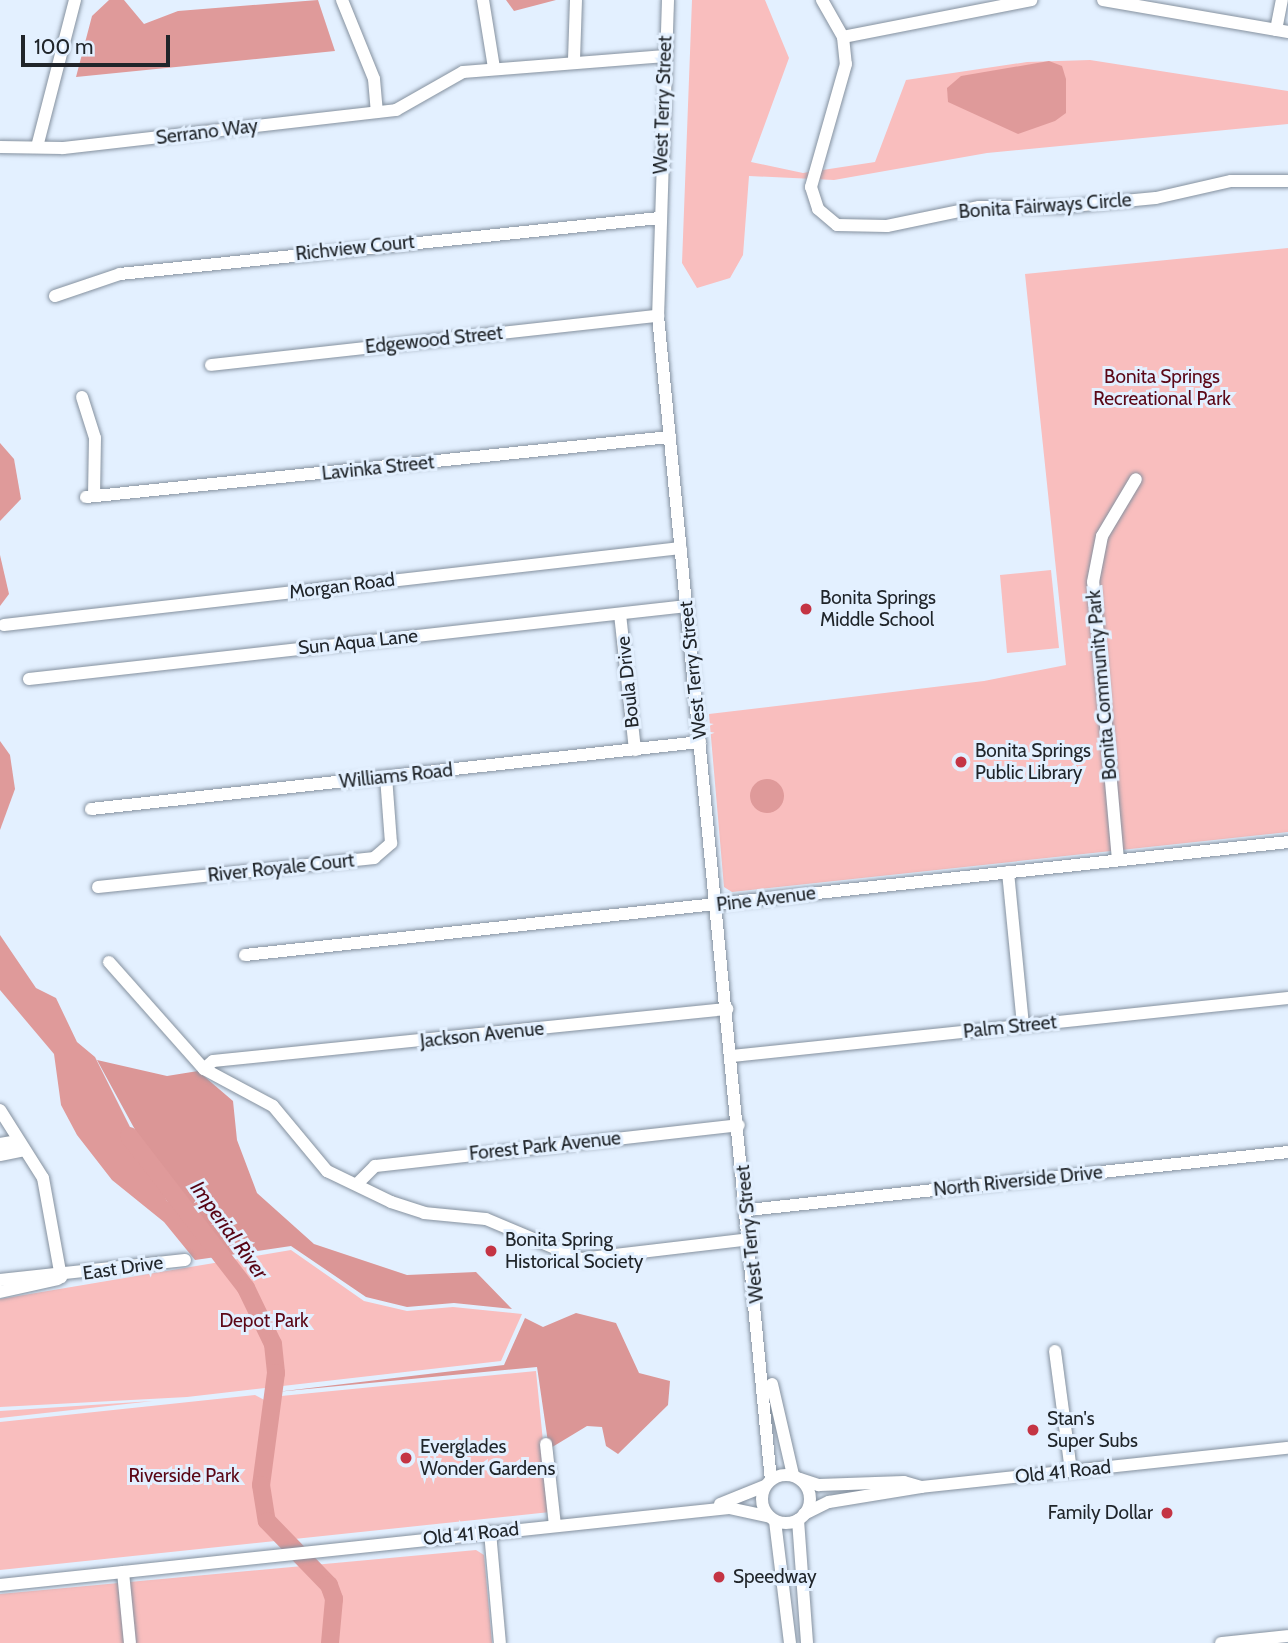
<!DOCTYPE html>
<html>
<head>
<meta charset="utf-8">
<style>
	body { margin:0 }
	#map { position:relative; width:1288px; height:1643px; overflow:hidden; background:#e3f0ff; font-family:Cabin,sans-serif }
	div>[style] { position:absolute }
	.green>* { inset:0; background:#f9bebe }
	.forest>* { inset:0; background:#db9696 }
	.water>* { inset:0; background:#df9a9a }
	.round { border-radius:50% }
	.river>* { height:18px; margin:-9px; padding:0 9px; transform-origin:9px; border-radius:9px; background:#df9a9a }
	.roads { filter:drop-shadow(0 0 2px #85919f) drop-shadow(0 0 2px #85919f) }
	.minor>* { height:12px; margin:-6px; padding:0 6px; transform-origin:6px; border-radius:6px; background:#fff }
	.minor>.ring { margin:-6px; padding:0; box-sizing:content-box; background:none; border:12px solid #fff; border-radius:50% }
	.dots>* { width:19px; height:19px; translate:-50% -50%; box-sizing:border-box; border:4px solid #e3f0ff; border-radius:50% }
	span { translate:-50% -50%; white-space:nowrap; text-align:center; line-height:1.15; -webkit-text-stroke:6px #e3f0ff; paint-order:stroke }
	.street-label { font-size:19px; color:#20252a }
	.park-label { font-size:19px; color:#5b0716 }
	.poi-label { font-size:19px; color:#20252a }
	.left { translate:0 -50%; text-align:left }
	.right { translate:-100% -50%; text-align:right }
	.water-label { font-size:21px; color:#570313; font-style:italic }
	.scale { position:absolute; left:21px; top:35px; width:149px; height:32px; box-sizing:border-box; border:4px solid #20252a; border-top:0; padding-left:9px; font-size:21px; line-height:24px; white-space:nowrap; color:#20252a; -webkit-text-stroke:5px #e3f0ff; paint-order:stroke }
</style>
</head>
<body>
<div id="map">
	<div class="green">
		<div style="clip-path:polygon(692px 0,765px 0,789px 58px,751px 162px,803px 173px,875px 162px,906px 80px,1027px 62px,1090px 60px,1288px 91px,1288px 124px,987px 153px,834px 180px,749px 176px,743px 255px,730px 278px,697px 288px,682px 263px)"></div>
		<div style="clip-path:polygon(1288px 248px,1288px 832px,732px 892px,724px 887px,709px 714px,984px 681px,1066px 665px,1025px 274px)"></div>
		<div style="clip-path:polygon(1051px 570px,1059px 648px,1007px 653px,1000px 575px)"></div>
		<div style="clip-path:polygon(291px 1250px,364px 1301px,407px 1311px,453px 1307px,522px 1314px,501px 1361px,187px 1397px,0 1407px,0 1299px)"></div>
		<div style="clip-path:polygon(536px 1371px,550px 1512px,0 1570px,0 1422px,255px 1395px,270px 1403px,271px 1397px)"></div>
		<div style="clip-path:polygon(153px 1401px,0 1418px,0 1411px)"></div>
		<div style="clip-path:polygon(476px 1550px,484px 1555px,492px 1643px,0 1643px,0 1594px)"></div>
	</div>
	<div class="forest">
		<div style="clip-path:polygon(97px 1060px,167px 1076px,198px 1071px,233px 1101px,237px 1140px,257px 1193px,314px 1244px,407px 1275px,476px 1272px,512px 1309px,454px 1303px,407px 1307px,366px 1297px,291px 1246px,223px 1256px,198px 1230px,193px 1215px,167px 1201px,150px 1175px,139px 1137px)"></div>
		<div style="clip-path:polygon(576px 1313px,616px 1323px,639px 1373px,670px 1381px,668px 1405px,618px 1454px,606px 1446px,602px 1427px,587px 1426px,549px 1449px,537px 1367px,276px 1392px,504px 1365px,525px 1318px,543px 1327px)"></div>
	</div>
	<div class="water">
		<div style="clip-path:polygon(109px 0,124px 0,144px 24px,178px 11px,318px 0,335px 51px,76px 77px,92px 16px)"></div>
		<div style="clip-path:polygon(506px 0,556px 0,514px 11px)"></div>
		<div style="clip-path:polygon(1049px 61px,1062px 66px,1066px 79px,1066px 113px,1055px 121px,1018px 134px,948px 102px,947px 88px,961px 76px)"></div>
		<div style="clip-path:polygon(0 443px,14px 459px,21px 499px,0 521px)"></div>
		<div style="clip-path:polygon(0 555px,9px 594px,0 606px)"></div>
		<div style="clip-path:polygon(0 741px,10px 755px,15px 789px,0 830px)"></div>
		<div class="round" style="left:750px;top:779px;width:34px;height:34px"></div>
		<div style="clip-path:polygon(0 935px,36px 988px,56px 998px,77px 1042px,95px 1057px,167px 1201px,189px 1207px,198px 1230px,223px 1256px,195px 1260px,164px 1222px,112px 1180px,77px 1135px,61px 1105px,54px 1054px,0 990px)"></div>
	</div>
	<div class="river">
		<div style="left:129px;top:1136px;width:192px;rotate:52.4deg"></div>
		<div style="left:246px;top:1288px;width:62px;rotate:64.3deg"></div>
		<div style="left:273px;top:1344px;width:29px;rotate:84deg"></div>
		<div style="left:276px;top:1373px;width:113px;rotate:97.6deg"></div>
		<div style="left:261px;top:1485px;width:36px;rotate:81deg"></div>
		<div style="left:267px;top:1521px;width:89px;rotate:45.9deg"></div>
		<div style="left:329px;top:1585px;width:15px;rotate:70deg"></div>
		<div style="left:334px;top:1599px;width:44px;rotate:95.2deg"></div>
	</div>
	<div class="roads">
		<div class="minor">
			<div style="left:342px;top:0;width:85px;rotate:67.9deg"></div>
			<div style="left:374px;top:79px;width:33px;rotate:85deg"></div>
			<div style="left:483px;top:0;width:69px;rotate:80.8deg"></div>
			<div style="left:668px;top:0;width:316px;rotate:91.8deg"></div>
			<div style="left:658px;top:316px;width:1169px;rotate:84.46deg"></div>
			<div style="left:822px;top:0;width:43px;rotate:60.4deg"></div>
			<div style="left:843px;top:37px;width:27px;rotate:84deg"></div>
			<div style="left:846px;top:64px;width:128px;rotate:105.9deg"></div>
			<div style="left:811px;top:187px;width:23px;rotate:72deg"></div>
			<div style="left:818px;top:209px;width:25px;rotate:40deg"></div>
			<div style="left:837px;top:225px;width:50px;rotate:1.1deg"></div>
			<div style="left:887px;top:226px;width:94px;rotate:-11.7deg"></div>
			<div style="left:979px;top:207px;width:83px"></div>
			<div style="left:1062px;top:207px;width:94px;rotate:-5.5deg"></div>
			<div style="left:1156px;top:198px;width:77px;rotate:-12.8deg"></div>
			<div style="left:1231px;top:181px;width:57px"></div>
			<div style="left:1103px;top:0;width:188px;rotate:9.8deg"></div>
			<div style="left:1276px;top:30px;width:31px;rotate:-79deg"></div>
			<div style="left:843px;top:37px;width:192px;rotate:-11.1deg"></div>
			<div style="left:574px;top:60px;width:60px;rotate:-88.1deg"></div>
			<div style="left:38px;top:143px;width:148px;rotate:-75.5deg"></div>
			<div style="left:0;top:147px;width:63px;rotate:0.9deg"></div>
			<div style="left:63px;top:148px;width:335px;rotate:-6.5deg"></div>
			<div style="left:396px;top:110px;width:77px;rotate:-29.6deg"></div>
			<div style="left:463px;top:72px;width:203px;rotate:-4.5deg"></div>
			<div style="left:55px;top:296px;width:69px;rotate:-18.7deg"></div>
			<div style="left:120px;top:274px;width:542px;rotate:-5.93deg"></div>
			<div style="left:211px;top:365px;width:450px;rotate:-6.3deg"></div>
			<div style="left:82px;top:397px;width:43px;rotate:72.4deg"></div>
			<div style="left:95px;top:438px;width:58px;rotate:91deg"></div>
			<div style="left:86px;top:497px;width:587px;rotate:-5.87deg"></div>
			<div style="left:620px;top:614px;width:137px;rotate:83.7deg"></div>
			<div style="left:4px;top:625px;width:681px;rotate:-6.49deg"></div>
			<div style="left:29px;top:679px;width:662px;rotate:-6.33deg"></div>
			<div style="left:91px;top:809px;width:613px;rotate:-6.28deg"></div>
			<div style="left:1118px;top:860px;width:279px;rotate:-95.1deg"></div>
			<div style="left:1093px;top:582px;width:47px;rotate:-78.9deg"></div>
			<div style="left:1102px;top:536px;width:66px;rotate:-59.2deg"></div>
			<div style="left:1008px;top:872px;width:154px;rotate:84.4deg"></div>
			<div style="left:98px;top:887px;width:278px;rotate:-6deg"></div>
			<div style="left:374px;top:858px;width:23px;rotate:-41deg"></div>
			<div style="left:391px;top:843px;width:66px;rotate:-94.3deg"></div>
			<div style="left:245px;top:955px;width:1049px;rotate:-6.18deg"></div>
			<div style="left:109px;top:962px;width:143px;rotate:48.4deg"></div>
			<div style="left:204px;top:1069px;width:78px;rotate:28.2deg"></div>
			<div style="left:273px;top:1106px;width:85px;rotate:50.3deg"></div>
			<div style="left:327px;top:1171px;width:71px;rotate:25.8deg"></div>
			<div style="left:391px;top:1202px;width:35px;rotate:18deg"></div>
			<div style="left:424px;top:1213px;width:62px;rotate:5.5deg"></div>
			<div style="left:486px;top:1219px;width:103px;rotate:22.8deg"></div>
			<div style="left:581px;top:1259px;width:171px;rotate:-6.7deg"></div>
			<div style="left:732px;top:1056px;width:559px;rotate:-5.96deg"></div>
			<div style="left:204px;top:1069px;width:12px;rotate:-42deg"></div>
			<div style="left:213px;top:1061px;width:517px;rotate:-5.78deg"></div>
			<div style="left:0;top:1110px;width:80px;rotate:57.7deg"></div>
			<div style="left:43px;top:1178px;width:101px;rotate:79.7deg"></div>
			<div style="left:0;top:1144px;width:17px;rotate:-10deg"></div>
			<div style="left:0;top:1155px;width:25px;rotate:-11deg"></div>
			<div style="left:359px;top:1182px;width:23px;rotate:-45deg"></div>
			<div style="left:375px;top:1166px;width:366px;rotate:-6.4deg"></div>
			<div style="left:748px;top:1210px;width:543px;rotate:-6.13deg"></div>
			<div style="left:0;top:1280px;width:186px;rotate:-6.2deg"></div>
			<div style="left:0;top:1292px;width:59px;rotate:-12.6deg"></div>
			<div style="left:1055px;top:1351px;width:121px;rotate:82.4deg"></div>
			<div style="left:772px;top:1384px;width:93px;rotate:77deg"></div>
			<div style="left:546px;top:1444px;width:81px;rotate:83.7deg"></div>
			<div class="ring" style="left:762px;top:1475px;width:36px;height:36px"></div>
			<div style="left:800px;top:1479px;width:20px;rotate:18deg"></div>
			<div style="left:819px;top:1485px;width:85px;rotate:-2deg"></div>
			<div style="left:904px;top:1482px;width:18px;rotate:16deg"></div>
			<div style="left:720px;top:1504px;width:48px;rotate:-21.8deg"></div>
			<div style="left:804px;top:1514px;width:28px;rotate:-26deg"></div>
			<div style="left:829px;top:1502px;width:93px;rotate:-9.3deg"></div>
			<div style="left:921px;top:1487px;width:369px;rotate:-6.1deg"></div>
			<div style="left:798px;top:1520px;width:123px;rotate:85.8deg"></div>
			<div style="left:775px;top:1521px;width:123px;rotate:83deg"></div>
			<div style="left:490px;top:1532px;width:111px;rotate:84.9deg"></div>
			<div style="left:123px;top:1572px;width:71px;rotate:84.4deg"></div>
			<div style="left:0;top:1585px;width:733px;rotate:-6.03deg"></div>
			<div style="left:729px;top:1508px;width:40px;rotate:12deg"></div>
			<div style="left:1221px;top:1643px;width:67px;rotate:-6deg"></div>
		</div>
	</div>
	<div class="dots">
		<div style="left:806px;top:609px;background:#c43444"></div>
		<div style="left:961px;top:762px;background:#c43444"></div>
		<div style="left:491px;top:1251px;background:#c43444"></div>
		<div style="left:1033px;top:1430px;background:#c43444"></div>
		<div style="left:406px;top:1458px;background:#c43444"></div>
		<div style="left:1167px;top:1513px;background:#c43444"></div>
		<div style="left:719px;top:1577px;background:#c43444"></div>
	</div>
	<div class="street-label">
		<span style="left:663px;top:105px;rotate:-88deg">West Terry Street</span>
		<span style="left:207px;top:132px;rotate:-7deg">Serrano Way</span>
		<span style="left:1045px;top:206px;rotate:-4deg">Bonita Fairways Circle</span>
		<span style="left:355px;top:248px;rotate:-6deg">Richview Court</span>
		<span style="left:434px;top:340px;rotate:-6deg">Edgewood Street</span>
		<span style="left:378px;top:468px;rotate:-6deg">Lavinka Street</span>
		<span style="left:342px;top:586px;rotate:-7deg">Morgan Road</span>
		<span style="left:358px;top:642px;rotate:-6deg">Sun Aqua Lane</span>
		<span style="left:693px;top:670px;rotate:-96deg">West Terry Street</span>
		<span style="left:628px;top:682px;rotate:-96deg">Boula Drive</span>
		<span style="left:1102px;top:685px;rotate:-95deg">Bonita Community Park</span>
		<span style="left:396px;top:776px;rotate:-6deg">Williams Road</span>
		<span style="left:281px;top:868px;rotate:-6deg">River Royale Court</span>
		<span style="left:766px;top:899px;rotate:-7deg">Pine Avenue</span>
		<span style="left:1010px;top:1027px;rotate:-6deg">Palm Street</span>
		<span style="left:482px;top:1035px;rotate:-6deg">Jackson Avenue</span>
		<span style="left:545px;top:1146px;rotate:-6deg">Forest Park Avenue</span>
		<span style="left:1018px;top:1181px;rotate:-6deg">North Riverside Drive</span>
		<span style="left:750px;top:1234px;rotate:-96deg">West Terry Street</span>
		<span style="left:123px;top:1268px;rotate:-8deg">East Drive</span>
		<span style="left:1063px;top:1472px;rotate:-6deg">Old 41 Road</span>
		<span style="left:471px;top:1534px;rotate:-6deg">Old 41 Road</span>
	</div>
	<div class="park-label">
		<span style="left:1162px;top:388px">Bonita Springs<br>Recreational Park</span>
		<span style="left:264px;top:1321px">Depot Park</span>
		<span style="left:184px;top:1476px">Riverside Park</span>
	</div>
	<div class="poi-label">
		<span class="left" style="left:820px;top:609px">Bonita Springs<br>Middle School</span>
		<span class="left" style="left:975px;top:762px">Bonita Springs<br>Public Library</span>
		<span class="left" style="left:505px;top:1251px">Bonita Spring<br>Historical Society</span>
		<span class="left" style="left:1047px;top:1430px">Stan's<br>Super Subs</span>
		<span class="left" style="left:420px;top:1458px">Everglades<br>Wonder Gardens</span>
		<span class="right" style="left:1153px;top:1513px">Family Dollar</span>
		<span class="left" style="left:733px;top:1577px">Speedway</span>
	</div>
	<div class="water-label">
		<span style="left:229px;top:1230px;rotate:54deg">Imperial River</span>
	</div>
	<div class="scale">100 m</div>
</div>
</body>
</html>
